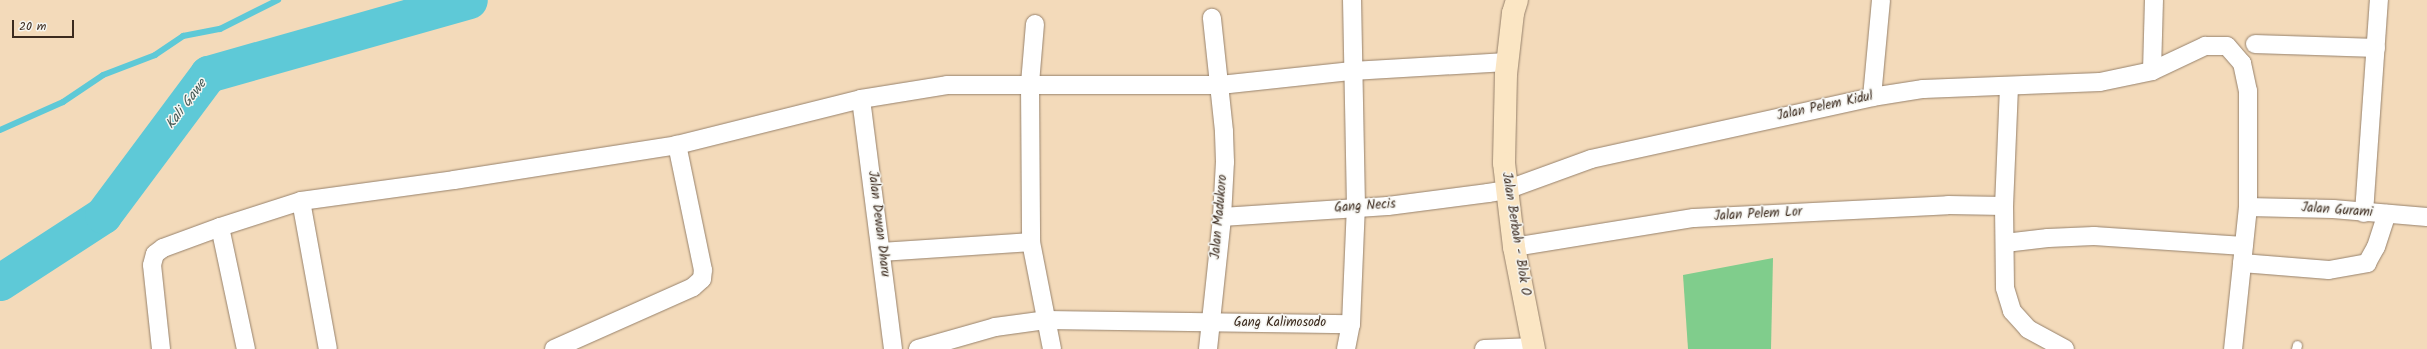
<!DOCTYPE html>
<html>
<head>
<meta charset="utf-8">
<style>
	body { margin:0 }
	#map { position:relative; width:2427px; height:349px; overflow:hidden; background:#f3daba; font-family:Kalam,sans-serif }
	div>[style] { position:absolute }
	.green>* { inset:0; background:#80cd8c }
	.stream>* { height:6px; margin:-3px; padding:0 3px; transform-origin:3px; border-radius:3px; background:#5ec9d7 }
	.river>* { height:37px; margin:-18.5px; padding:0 18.5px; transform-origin:18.5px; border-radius:18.5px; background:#5ec9d7 }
	.roads { filter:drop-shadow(0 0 1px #97826c) drop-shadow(0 0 1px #97826c) }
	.lane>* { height:9px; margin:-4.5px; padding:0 4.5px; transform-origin:4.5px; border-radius:4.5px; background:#fff }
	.street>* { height:18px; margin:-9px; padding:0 9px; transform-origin:9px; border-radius:9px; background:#fff }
	.secondary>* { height:22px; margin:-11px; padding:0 11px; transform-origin:11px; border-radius:11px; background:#fbe6c4 }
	span { translate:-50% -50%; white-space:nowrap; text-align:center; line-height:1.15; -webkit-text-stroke:3px #f6f6f2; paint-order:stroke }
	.street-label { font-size:13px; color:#3b2a1e }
	.water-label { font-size:14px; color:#465a56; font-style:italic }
	.scale { position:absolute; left:12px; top:20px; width:62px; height:18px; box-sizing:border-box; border:2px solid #3b2a1e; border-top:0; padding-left:5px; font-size:12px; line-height:14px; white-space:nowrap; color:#3b2a1e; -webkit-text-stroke:3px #f6f6f2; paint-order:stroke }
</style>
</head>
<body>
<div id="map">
	<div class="green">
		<div style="clip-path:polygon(1773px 258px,1771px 349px,1688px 349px,1683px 275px)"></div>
	</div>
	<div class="stream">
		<div style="left:0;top:130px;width:69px;rotate:-24deg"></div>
		<div style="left:63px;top:102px;width:48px;rotate:-34deg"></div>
		<div style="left:103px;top:75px;width:56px;rotate:-21deg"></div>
		<div style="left:155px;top:55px;width:34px;rotate:-34deg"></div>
		<div style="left:183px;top:36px;width:38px;rotate:-11deg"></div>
		<div style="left:220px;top:29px;width:65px;rotate:-26.6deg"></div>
	</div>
	<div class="river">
		<div style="left:0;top:282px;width:123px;rotate:-33deg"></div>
		<div style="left:103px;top:215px;width:176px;rotate:-53.3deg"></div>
		<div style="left:208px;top:74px;width:271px;rotate:-15.8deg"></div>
	</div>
	<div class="roads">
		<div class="lane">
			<div style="left:2296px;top:349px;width:4px;rotate:-76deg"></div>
		</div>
		<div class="street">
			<div style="left:1035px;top:24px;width:60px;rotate:94.8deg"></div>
			<div style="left:1030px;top:84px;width:158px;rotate:89.6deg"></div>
			<div style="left:1031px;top:242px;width:109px;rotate:78.9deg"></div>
			<div style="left:2255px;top:44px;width:121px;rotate:1.9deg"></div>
			<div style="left:2152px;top:71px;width:71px;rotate:-88.4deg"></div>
			<div style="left:2009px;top:87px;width:119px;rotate:92.4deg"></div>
			<div style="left:2004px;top:206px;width:82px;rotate:89.3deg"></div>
			<div style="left:2005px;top:288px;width:24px;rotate:73deg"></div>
			<div style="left:2012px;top:311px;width:24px;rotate:48deg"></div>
			<div style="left:2028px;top:329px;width:42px;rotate:28.4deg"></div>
			<div style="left:1872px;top:97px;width:97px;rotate:-84.7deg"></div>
			<div style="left:861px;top:99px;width:252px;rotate:82.7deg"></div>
			<div style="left:301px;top:201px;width:150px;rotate:79.7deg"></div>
			<div style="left:2248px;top:207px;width:85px;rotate:1.3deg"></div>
			<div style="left:2333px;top:209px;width:94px;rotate:4.9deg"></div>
			<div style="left:2364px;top:213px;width:214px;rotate:-86deg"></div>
			<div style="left:1222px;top:217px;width:166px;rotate:-3.8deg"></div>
			<div style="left:1388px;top:206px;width:101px;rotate:-7.4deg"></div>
			<div style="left:1488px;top:193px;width:18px;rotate:-9deg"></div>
			<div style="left:1506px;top:190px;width:90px;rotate:-20deg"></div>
			<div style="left:1591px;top:159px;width:288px;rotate:-12.4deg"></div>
			<div style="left:1872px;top:97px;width:52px;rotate:-8.9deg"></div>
			<div style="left:1923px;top:89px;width:177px;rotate:-2.3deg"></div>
			<div style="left:2100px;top:82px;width:53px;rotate:-11.9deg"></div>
			<div style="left:2152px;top:71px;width:59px;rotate:-25.3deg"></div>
			<div style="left:2205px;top:46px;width:22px"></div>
			<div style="left:2227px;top:46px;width:23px;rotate:49deg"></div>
			<div style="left:2242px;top:63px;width:29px;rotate:78deg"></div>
			<div style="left:2248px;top:91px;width:116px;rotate:90deg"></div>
			<div style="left:2248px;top:207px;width:143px;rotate:96deg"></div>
			<div style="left:220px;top:227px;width:125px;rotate:78deg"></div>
			<div style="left:2005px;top:243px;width:43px;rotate:-6.6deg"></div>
			<div style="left:2048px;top:238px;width:46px;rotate:-2.5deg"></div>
			<div style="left:2094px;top:236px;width:150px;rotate:3.8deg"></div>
			<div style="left:1514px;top:247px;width:182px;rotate:-9.2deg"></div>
			<div style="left:1694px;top:218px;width:254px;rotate:-2.9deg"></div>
			<div style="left:1948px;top:205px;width:56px;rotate:1deg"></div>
			<div style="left:882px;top:252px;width:149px;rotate:-3.8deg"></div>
			<div style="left:2242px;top:263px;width:87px;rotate:4.6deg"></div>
			<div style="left:2329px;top:270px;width:39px;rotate:-10deg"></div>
			<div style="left:2367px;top:263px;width:18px;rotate:-61deg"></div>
			<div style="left:2376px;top:247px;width:35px;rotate:-72deg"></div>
			<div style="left:161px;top:349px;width:84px;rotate:-96.1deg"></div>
			<div style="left:152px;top:265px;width:11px;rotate:-75deg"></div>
			<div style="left:155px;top:254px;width:10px;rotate:-37deg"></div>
			<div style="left:163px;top:248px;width:61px;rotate:-20.2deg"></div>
			<div style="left:220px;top:227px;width:85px;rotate:-17.8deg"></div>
			<div style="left:301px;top:201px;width:154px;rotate:-7.8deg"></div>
			<div style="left:454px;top:180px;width:226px;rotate:-8.9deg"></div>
			<div style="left:677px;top:145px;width:190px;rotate:-14deg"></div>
			<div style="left:861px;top:99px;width:87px;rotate:-9.2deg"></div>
			<div style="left:947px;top:85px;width:273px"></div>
			<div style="left:1220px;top:85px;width:133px;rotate:-6.1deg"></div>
			<div style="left:1352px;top:71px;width:155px;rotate:-3.3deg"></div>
			<div style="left:554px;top:349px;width:152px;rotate:-24deg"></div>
			<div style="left:693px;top:287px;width:12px;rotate:-42deg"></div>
			<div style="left:702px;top:279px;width:9px;rotate:-84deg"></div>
			<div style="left:703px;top:270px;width:128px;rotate:-101.7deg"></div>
			<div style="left:918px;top:349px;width:80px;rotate:-15.9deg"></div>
			<div style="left:995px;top:327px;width:51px;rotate:-7.8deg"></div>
			<div style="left:1046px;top:320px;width:305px;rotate:0.8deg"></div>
			<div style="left:1208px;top:349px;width:133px;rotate:-83.9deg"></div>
			<div style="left:1222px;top:217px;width:55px;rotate:-86.9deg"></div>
			<div style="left:1225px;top:162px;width:31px;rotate:-92deg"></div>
			<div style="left:1224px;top:131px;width:114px;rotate:-96.1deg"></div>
			<div style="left:1346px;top:349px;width:25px;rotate:-79deg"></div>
			<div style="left:1351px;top:324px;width:117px;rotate:-87.6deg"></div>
			<div style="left:1356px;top:207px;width:207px;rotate:-91.1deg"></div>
			<div style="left:1484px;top:349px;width:50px;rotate:-2.3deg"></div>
		</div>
		<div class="secondary">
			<div style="left:1517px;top:0;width:14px;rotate:107deg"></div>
			<div style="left:1513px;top:13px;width:61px;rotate:96.5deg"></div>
			<div style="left:1506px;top:74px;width:89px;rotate:91.3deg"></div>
			<div style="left:1504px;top:163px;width:85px;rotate:83.2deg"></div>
			<div style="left:1514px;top:247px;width:104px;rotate:78.9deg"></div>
		</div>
	</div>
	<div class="street-label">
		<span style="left:1825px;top:107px;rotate:-12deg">Jalan Pelem Kidul</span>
		<span style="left:1365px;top:207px;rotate:-4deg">Gang Necis</span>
		<span style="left:2337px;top:211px;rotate:4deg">Jalan Gurami</span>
		<span style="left:1758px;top:215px;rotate:-3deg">Jalan Pelem Lor</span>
		<span style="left:1220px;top:217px;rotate:-85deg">Jalan Madukoro</span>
		<span style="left:878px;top:224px;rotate:83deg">Jalan Dewan Dharu</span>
		<span style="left:1515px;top:234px;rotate:81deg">Jalan Berbah - Blok O</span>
		<span style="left:1280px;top:323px">Gang Kalimosodo</span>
	</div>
	<div class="water-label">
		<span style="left:186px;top:104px;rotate:-53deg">Kali Gawe</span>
	</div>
	<div class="scale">20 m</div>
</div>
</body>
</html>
